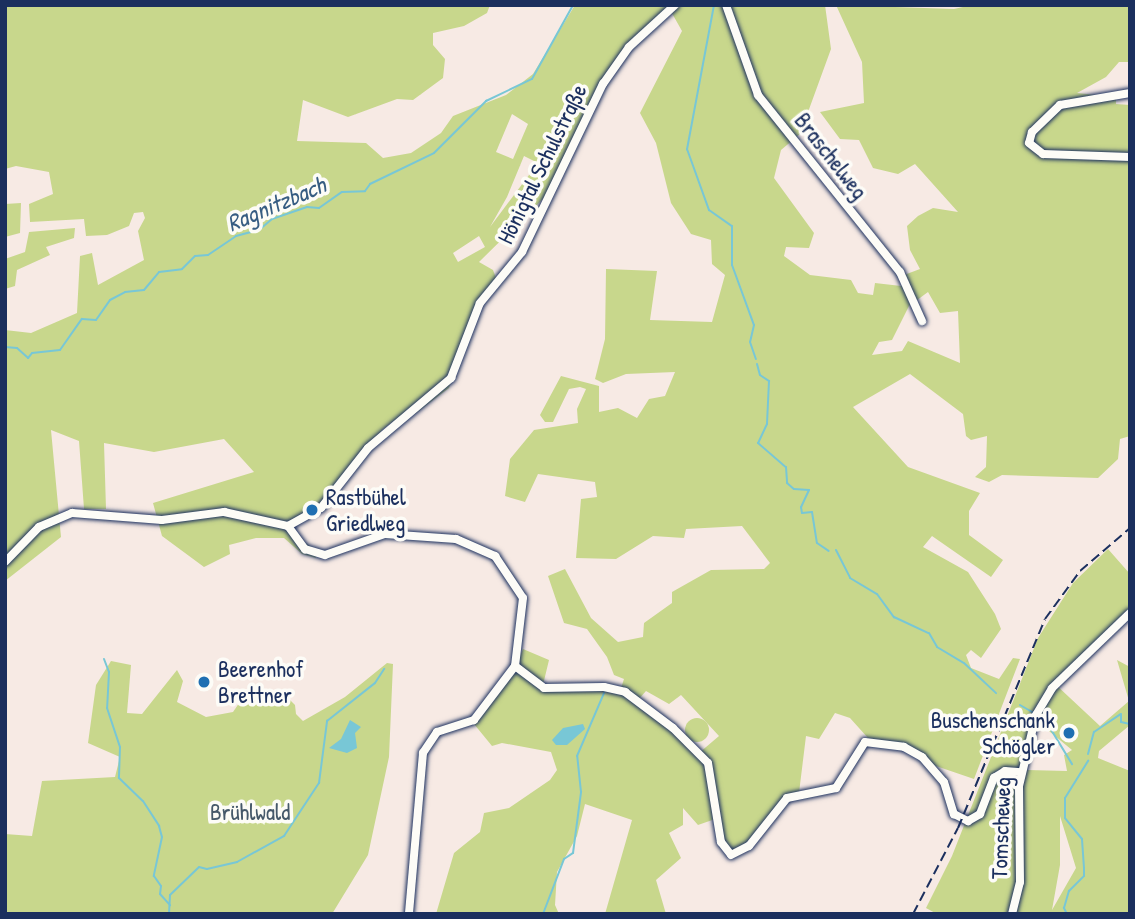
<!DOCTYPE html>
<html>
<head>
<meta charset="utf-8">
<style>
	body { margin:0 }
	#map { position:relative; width:1135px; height:919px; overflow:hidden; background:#f7eae4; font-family:"Patrick Hand",sans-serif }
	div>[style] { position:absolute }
	.green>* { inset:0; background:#c8d78c }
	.round { border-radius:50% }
	.water>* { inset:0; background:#78c7d6 }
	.stream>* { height:2px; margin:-1px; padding:0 1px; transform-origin:1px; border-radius:1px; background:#78c7d6 }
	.roads { filter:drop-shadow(0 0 2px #1b2f5e) drop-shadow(0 0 2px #1b2f5e) }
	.minor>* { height:8px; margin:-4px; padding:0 4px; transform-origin:4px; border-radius:4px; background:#fdfcf7 }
	.rail>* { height:2px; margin-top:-1px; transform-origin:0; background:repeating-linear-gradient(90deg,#1b2f5e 0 10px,transparent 0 15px) }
	.dots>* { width:19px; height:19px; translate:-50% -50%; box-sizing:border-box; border:4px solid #fdfcf7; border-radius:50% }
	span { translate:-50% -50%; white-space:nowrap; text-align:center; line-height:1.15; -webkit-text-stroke:7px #fdfcf7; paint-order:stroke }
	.street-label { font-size:23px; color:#1b2f5e }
	.poi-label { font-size:23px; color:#1b2f5e }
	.left { translate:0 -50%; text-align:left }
	.right { translate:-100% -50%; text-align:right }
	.park-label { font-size:23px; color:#46596a }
	.water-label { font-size:24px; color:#375d82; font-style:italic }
	.frame { position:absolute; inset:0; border:7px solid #1b2f5e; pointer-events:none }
</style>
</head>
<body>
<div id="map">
	<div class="green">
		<div style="clip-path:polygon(evenodd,5px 5px,490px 5px,487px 13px,464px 26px,433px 33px,433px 45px,445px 59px,443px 78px,413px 100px,397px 99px,348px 117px,303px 100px,297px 141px,366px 143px,383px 158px,411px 153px,441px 133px,453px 116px,506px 95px,533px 74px,575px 5px,825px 5px,831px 49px,800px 134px,781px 150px,774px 178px,814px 233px,809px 248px,786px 247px,784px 256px,810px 275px,851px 280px,858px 293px,873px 295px,875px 283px,901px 286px,904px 275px,920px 269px,910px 250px,907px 226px,918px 216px,933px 208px,958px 212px,915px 164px,898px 174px,873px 168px,859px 140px,840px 139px,820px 112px,864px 103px,862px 62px,836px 5px,954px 9px,972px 5px,1130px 5px,1130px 62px,1119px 62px,1106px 77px,1077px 93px,1116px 97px,1116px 104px,1130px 105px,1130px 436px,1120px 439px,1118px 459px,1098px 478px,1002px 475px,989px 482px,975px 477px,986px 467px,987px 436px,971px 440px,966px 436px,963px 414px,910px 374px,853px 407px,908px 467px,980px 493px,969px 511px,969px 535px,1003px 560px,991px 577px,932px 536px,923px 547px,968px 572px,995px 614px,1001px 629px,981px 658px,971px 650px,966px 655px,971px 668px,999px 679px,1013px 658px,1020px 659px,974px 779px,936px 766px,904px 744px,868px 738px,850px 718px,835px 713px,819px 739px,806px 736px,799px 793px,787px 798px,739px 853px,725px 850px,718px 818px,698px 825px,683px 808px,683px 825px,669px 833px,681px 858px,656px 880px,666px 914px,605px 914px,632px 820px,585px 804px,577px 836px,557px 872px,555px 905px,559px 914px,436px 914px,454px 853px,480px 832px,484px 813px,509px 808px,550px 780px,557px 770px,551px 752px,502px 743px,492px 746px,474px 724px,512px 675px,523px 649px,549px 660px,542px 689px,621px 688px,624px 679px,614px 675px,607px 657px,587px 629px,564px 623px,548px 576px,565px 569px,591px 618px,618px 642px,643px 637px,644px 623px,672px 603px,672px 592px,711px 570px,764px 569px,770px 563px,742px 526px,686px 529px,684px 538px,653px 536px,616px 559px,576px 558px,581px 499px,597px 497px,595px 482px,538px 474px,525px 502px,505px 496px,510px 459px,534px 430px,578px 423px,577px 409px,586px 389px,580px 387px,569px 389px,553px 422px,545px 422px,540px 415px,561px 376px,599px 386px,599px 412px,618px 408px,637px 418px,649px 399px,665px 396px,675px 372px,626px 374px,603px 383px,595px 379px,605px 339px,606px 269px,657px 271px,650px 320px,712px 322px,725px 275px,712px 264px,711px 240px,691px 234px,671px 203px,656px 143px,640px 113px,682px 31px,669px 8px,613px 68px,547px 195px,479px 262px,493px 270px,496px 278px,477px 303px,449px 388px,415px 414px,407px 411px,383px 429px,323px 501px,283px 528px,316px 550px,316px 558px,302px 554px,284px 538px,256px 538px,229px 545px,230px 554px,204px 567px,162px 536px,153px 503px,254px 472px,224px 439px,154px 452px,104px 443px,106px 509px,84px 509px,79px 441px,51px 430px,61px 537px,5px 581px,5px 330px,31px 333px,77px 313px,80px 256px,92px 253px,98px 285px,144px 260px,138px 231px,145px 218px,143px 212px,134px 213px,129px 226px,107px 235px,86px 236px,84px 219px,30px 222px,29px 204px,53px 194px,49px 172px,16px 166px,5px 169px,5px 5px,512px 114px,528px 124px,513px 159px,496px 152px,512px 114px,5px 5px,524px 156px,538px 163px,490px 227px,507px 197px,524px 156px,5px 5px,479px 236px,485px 247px,458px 262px,453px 253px,479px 236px,5px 5px,928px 292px,940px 313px,958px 311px,960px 363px,908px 341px,902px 351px,872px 355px,879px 342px,892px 340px,909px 306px,928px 292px,5px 5px,646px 691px,669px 704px,681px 695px,719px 736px,699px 753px,638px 700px,646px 691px)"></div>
		<div style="clip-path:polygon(21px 203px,20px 233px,5px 237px,5px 204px)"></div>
		<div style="clip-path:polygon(75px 228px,74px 238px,46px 247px,50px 255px,17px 270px,15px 286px,5px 289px,5px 259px,25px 252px,29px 232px)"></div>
		<div style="clip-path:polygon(evenodd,1108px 549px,1130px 574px,1130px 610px,1054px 683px,1100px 726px,1129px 701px,1117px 660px,1130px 667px,1130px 725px,1099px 751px,1098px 758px,1130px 771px,1130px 914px,937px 914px,926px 908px,952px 856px,1038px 638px,1073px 583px,1108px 549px,1038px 722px,1072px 750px,1064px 755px,1067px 771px,1027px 770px,1038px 722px,1108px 549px,1060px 816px,1076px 868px,1052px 910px,1060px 865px,1060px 816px)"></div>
		<div style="clip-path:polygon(111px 661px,131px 665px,127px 713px,142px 714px,177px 670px,183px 681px,177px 702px,206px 717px,233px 712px,246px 693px,268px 703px,279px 689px,295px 705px,296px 714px,303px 721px,345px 697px,387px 663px,393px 664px,389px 757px,368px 855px,332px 914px,5px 914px,5px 802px,5px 834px,32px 836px,42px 781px,115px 777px,120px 757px,88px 743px,96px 685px)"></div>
		<div class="round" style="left:685px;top:718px;width:24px;height:24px"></div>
	</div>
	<div class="water">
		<div style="clip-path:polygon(350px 720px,361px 727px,355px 733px,357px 748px,347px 753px,329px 748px,341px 739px)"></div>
		<div style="clip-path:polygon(583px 724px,585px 729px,567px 745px,556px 745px,552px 740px,563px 728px)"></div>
	</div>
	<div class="stream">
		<div style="left:714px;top:5px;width:147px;rotate:100.6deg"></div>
		<div style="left:687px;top:149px;width:65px;rotate:70.2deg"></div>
		<div style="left:709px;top:210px;width:28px;rotate:35deg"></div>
		<div style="left:732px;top:226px;width:39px;rotate:90deg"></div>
		<div style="left:732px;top:265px;width:64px;rotate:69.9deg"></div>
		<div style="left:754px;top:325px;width:17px;rotate:103deg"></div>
		<div style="left:750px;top:342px;width:18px;rotate:71deg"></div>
		<div style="left:5px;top:347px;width:12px;rotate:5deg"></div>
		<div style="left:17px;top:348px;width:15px;rotate:42deg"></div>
		<div style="left:28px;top:358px;width:6px;rotate:-51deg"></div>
		<div style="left:32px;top:353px;width:28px;rotate:-6deg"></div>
		<div style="left:60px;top:350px;width:38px;rotate:-55deg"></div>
		<div style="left:82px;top:319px;width:14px;rotate:4deg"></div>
		<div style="left:96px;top:320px;width:24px;rotate:-55deg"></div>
		<div style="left:110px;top:300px;width:17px;rotate:-28deg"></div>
		<div style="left:125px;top:292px;width:19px;rotate:-6deg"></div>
		<div style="left:144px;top:290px;width:23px;rotate:-50deg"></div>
		<div style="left:159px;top:272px;width:23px;rotate:-7deg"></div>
		<div style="left:182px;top:269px;width:18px;rotate:-45deg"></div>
		<div style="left:195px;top:256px;width:13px;rotate:-4deg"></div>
		<div style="left:208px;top:255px;width:34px;rotate:-34deg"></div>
		<div style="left:236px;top:236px;width:24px;rotate:-15deg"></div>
		<div style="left:259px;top:230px;width:17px;rotate:-40deg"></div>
		<div style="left:272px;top:219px;width:37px;rotate:-19deg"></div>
		<div style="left:307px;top:207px;width:12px;rotate:5deg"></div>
		<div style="left:319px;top:208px;width:28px;rotate:-35deg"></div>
		<div style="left:342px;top:192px;width:23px;rotate:-2deg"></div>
		<div style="left:365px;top:191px;width:9px;rotate:-54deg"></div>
		<div style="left:370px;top:184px;width:71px;rotate:-25.8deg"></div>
		<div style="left:434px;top:153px;width:74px;rotate:-45deg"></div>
		<div style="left:486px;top:101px;width:51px;rotate:-25.6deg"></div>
		<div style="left:532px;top:79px;width:85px;rotate:-61deg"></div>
		<div style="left:757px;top:364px;width:11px;rotate:75deg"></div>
		<div style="left:760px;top:375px;width:11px;rotate:34deg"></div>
		<div style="left:769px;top:381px;width:43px;rotate:92.7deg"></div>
		<div style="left:767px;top:424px;width:21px;rotate:115deg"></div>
		<div style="left:758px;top:443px;width:37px;rotate:41deg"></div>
		<div style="left:786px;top:467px;width:16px;rotate:86deg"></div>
		<div style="left:787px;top:483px;width:9px;rotate:41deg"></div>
		<div style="left:794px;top:489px;width:15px;rotate:4deg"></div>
		<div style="left:809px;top:490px;width:19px;rotate:115deg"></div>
		<div style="left:801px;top:507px;width:6px;rotate:81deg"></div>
		<div style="left:802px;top:513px;width:10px;rotate:-6deg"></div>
		<div style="left:812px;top:512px;width:31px;rotate:81deg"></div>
		<div style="left:817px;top:543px;width:14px;rotate:34deg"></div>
		<div style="left:836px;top:550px;width:31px;rotate:63deg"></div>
		<div style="left:850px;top:578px;width:31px;rotate:31deg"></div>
		<div style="left:877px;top:594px;width:29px;rotate:54deg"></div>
		<div style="left:894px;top:617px;width:38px;rotate:25deg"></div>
		<div style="left:929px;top:633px;width:16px;rotate:60deg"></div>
		<div style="left:937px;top:647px;width:31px;rotate:31deg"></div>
		<div style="left:964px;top:663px;width:44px;rotate:43.2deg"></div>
		<div style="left:104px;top:659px;width:14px;rotate:69deg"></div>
		<div style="left:109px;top:672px;width:36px;rotate:93deg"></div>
		<div style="left:107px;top:708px;width:41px;rotate:71.6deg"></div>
		<div style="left:120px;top:747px;width:31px;rotate:92deg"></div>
		<div style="left:119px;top:778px;width:33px;rotate:44deg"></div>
		<div style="left:143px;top:801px;width:30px;rotate:57deg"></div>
		<div style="left:159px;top:826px;width:11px;rotate:75deg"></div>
		<div style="left:162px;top:837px;width:40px;rotate:102deg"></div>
		<div style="left:154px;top:876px;width:12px;rotate:55deg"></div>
		<div style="left:161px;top:886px;width:8px;rotate:97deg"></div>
		<div style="left:160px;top:894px;width:15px;rotate:48deg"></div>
		<div style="left:1130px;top:680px;width:10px;rotate:90deg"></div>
		<div style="left:1020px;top:705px;width:16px;rotate:30deg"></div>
		<div style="left:1044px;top:718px;width:54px;rotate:58.7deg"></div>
		<div style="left:1088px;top:754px;width:23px;rotate:-75deg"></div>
		<div style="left:1094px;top:732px;width:32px;rotate:-34deg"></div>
		<div style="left:1121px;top:714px;width:8px;rotate:90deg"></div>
		<div style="left:1121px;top:722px;width:9px;rotate:13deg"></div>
		<div style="left:169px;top:914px;width:19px;rotate:-87deg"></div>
		<div style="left:170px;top:895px;width:40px;rotate:-44deg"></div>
		<div style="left:199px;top:867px;width:8px;rotate:14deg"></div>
		<div style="left:207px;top:869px;width:31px;rotate:-13deg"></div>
		<div style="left:237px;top:862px;width:54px;rotate:-29deg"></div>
		<div style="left:284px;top:836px;width:64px;rotate:-56.6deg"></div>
		<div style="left:319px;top:783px;width:63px;rotate:-82.6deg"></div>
		<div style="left:327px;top:721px;width:61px;rotate:-38.4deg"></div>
		<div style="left:375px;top:683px;width:17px;rotate:-57deg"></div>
		<div style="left:543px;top:914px;width:59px;rotate:-69.1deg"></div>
		<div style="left:564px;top:859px;width:11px;rotate:-34deg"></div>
		<div style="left:573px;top:853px;width:62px;rotate:-82.5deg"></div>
		<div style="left:581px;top:792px;width:36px;rotate:-96deg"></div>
		<div style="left:577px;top:756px;width:69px;rotate:-66.8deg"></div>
		<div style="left:1067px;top:914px;width:7px;rotate:-117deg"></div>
		<div style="left:1064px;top:908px;width:18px;rotate:-74deg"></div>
		<div style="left:1069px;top:891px;width:21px;rotate:-45deg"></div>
		<div style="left:1084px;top:876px;width:8px;rotate:-90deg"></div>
		<div style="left:1084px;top:868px;width:29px;rotate:-94deg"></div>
		<div style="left:1082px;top:839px;width:27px;rotate:-129deg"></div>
		<div style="left:1065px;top:818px;width:20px;rotate:-90deg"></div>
		<div style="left:1065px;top:798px;width:44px;rotate:-58.1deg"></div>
	</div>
	<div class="roads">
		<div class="minor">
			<div style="left:726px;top:5px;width:96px;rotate:70.4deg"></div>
			<div style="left:758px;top:95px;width:227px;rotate:51.3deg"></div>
			<div style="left:900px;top:272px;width:54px;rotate:65.8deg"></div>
			<div style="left:1130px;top:93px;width:71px;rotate:170.3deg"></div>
			<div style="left:1060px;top:105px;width:39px;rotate:136deg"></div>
			<div style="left:1032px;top:132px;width:11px;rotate:105deg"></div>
			<div style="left:1029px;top:143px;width:18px;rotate:38deg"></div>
			<div style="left:1043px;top:154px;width:87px;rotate:2deg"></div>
			<div style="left:288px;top:526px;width:38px;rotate:-29deg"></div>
			<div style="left:321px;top:508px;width:76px;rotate:-51.9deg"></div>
			<div style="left:368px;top:448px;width:109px;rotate:-40.1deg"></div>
			<div style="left:451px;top:378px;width:80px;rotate:-68.9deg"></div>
			<div style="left:480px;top:303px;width:66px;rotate:-50.5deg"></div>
			<div style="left:522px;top:252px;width:187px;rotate:-64.3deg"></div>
			<div style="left:603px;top:84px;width:45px;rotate:-54.9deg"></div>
			<div style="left:629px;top:47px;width:62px;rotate:-42.4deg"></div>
			<div style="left:288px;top:526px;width:29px;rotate:54deg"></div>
			<div style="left:305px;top:549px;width:21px;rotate:17deg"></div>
			<div style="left:325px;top:555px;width:64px;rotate:-19.3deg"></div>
			<div style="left:385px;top:534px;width:71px;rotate:4deg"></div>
			<div style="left:456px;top:539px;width:43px;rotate:23.6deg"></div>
			<div style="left:495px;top:556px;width:50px;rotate:56.3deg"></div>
			<div style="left:523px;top:598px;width:68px;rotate:96.7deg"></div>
			<div style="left:515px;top:666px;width:68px;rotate:127.2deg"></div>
			<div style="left:474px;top:720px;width:39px;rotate:162deg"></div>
			<div style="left:437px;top:732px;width:25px;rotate:124deg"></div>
			<div style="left:423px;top:753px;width:162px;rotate:95deg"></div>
			<div style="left:5px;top:562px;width:49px;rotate:-45.8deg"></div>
			<div style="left:39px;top:527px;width:36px;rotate:-23deg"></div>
			<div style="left:72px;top:513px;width:90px;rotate:4.4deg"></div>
			<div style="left:162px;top:520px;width:63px;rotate:-7.4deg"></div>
			<div style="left:224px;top:512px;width:66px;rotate:12.3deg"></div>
			<div style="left:515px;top:666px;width:36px;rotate:37deg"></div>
			<div style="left:544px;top:688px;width:60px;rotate:-1deg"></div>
			<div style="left:604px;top:687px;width:22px;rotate:13deg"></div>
			<div style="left:625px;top:692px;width:60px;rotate:36.9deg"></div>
			<div style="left:673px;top:728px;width:49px;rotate:45deg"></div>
			<div style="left:708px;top:763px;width:80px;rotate:80.7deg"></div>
			<div style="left:721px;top:842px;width:16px;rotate:52deg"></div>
			<div style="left:731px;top:855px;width:20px;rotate:-27deg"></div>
			<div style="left:749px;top:846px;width:61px;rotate:-51.6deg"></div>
			<div style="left:787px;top:798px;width:50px;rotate:-11.5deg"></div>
			<div style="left:836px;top:788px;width:54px;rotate:-57.8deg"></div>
			<div style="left:865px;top:742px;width:39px;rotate:7deg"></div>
			<div style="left:904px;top:747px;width:21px;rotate:29deg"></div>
			<div style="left:922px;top:757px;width:33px;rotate:49deg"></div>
			<div style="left:944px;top:782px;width:34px;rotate:73deg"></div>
			<div style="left:954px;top:814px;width:16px;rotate:27deg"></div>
			<div style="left:968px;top:821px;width:14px;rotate:-30deg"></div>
			<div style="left:980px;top:814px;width:39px;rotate:-69deg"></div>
			<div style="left:994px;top:778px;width:13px;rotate:-32deg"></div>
			<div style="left:1005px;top:771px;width:16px;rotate:4deg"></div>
			<div style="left:1012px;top:914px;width:33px;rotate:-76deg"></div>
			<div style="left:1020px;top:882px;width:96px;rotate:-90.6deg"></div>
			<div style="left:1019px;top:786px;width:73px;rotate:-76.5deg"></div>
			<div style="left:1036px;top:715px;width:31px;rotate:-59deg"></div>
			<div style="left:1052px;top:688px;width:108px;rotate:-43.9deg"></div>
		</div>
	</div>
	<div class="rail">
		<div style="left:913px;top:914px;width:97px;rotate:-62.4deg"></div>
		<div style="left:958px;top:828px;width:226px;rotate:-67.4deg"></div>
		<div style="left:1045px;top:619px;width:59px;rotate:-53.9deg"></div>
		<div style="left:1080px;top:571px;width:66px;rotate:-40.7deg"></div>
	</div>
	<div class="dots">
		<div style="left:312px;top:510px;background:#1f6fb2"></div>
		<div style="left:204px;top:682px;background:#1f6fb2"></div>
		<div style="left:1069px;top:733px;background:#1f6fb2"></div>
	</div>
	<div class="street-label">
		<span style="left:831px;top:156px;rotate:52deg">Braschelweg</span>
		<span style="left:542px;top:164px;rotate:-64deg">Hönigtal Schulstraße</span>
		<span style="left:1001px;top:828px;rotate:-88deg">Tomscheweg</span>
	</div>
	<div class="poi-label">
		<span class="left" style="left:326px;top:510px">Rastbühel<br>Griedlweg</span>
		<span class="left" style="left:218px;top:682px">Beerenhof<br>Brettner</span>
		<span class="right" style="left:1055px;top:733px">Buschenschank<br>Schögler</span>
	</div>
	<div class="park-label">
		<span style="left:250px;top:812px">Brühlwald</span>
	</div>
	<div class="water-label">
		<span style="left:276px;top:204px;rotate:-23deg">Ragnitzbach</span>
	</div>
	<div class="frame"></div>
</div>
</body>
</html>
